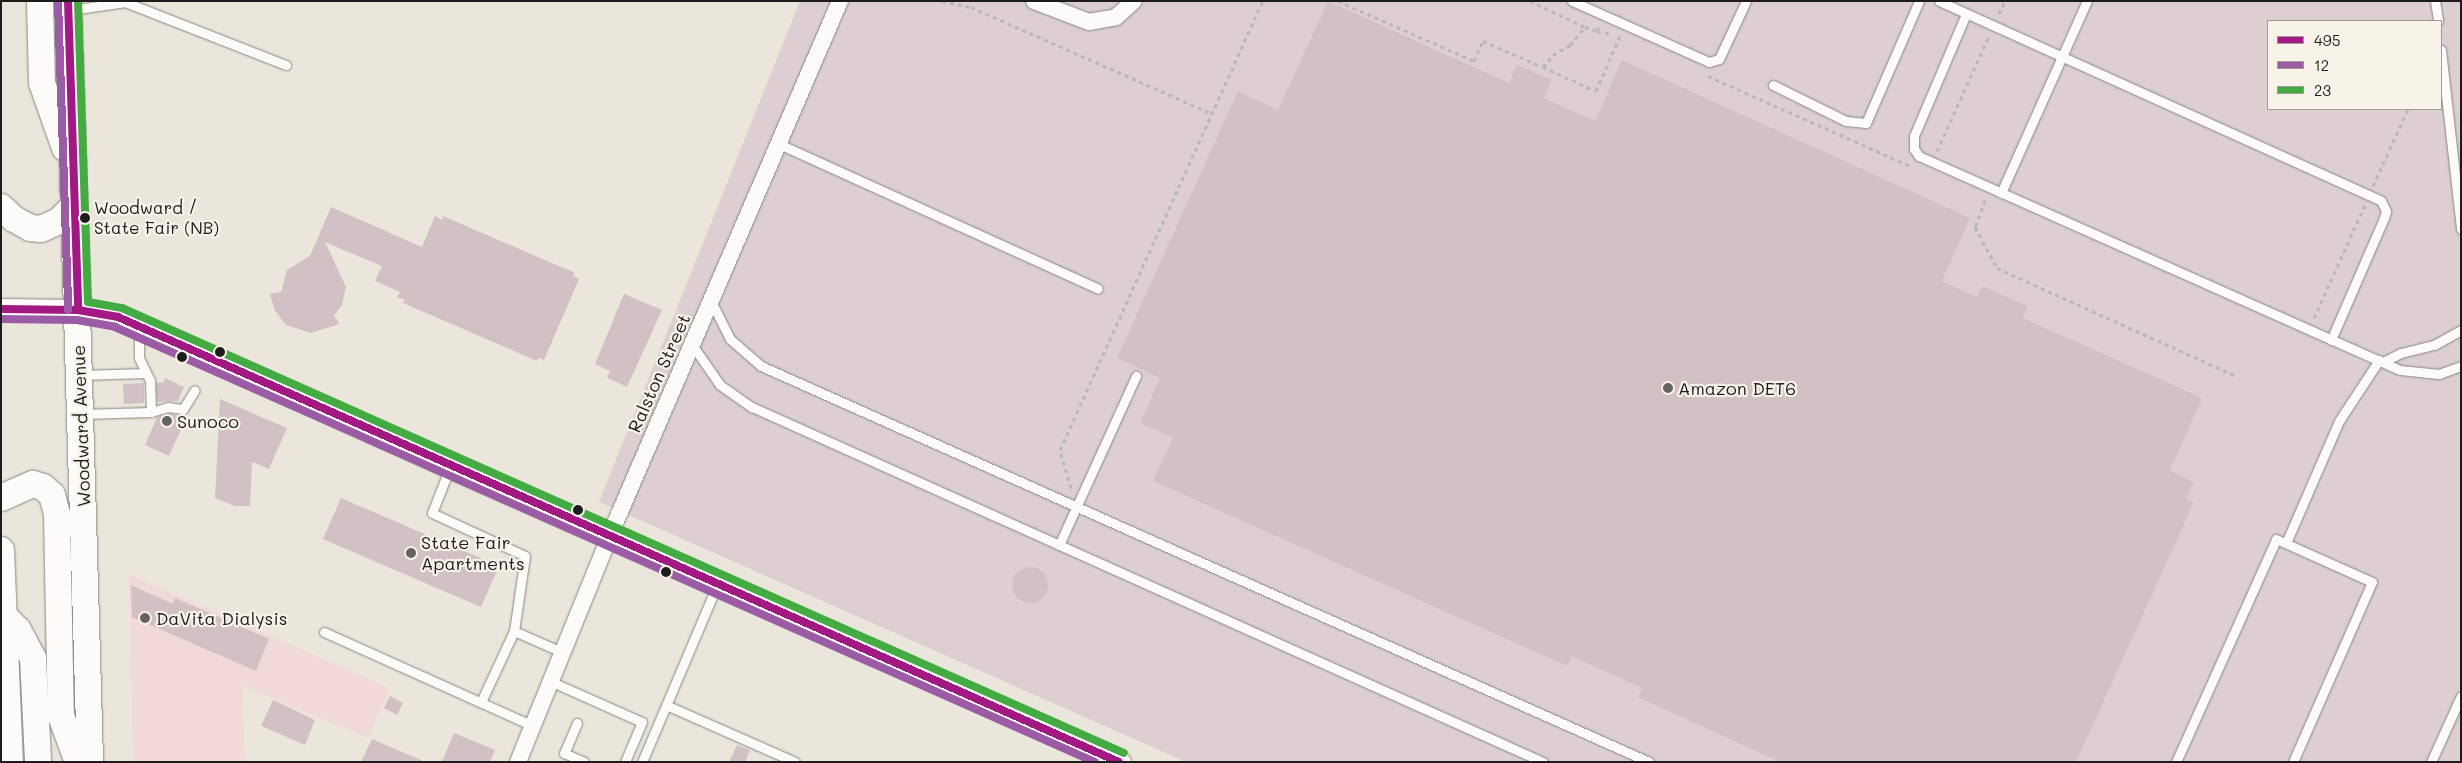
<!DOCTYPE html>
<html>
<head>
<meta charset="utf-8">
<style>
	body { margin:0 }
	#map { position:relative; width:2462px; height:763px; overflow:hidden; background:#ebe6db; font-family:Mali,sans-serif }
	div>[style] { position:absolute }
	.built>* { inset:0; background:#f1d9d8 }
	.industrial>* { inset:0; background:#ddcfd1 }
	.building>* { inset:0; background:#d1c1c4 }
	.round { border-radius:50% }
	.path>* { height:3px; margin-top:-1.5px; transform-origin:0; background:repeating-linear-gradient(90deg,#b9b8b6 0 4px,transparent 0 8px) }
	.roads { filter:drop-shadow(0 0 1px #8a8782) drop-shadow(0 0 1px #8a8782) }
	.service>* { height:9px; margin:-4.5px; padding:0 4.5px; transform-origin:4.5px; border-radius:4.5px; background:#fcfbfa }
	.minor>* { height:16px; margin:-8px; padding:0 8px; transform-origin:8px; border-radius:8px; background:#fcfbfa }
	.tertiary>* { height:21px; margin:-10.5px; padding:0 10.5px; transform-origin:10.5px; border-radius:10.5px; background:#fcfbfa }
	.primary>* { height:26px; margin:-13px; padding:0 13px; transform-origin:13px; border-radius:13px; background:#fcfbfa }
	.bus-1>* { height:8px; margin:-4px; padding:0 4px; transform-origin:4px; border-radius:4px; background:#a31984 }
	.bus-2>* { height:8px; margin:-4px; padding:0 4px; transform-origin:4px; border-radius:4px; background:#9b5ba5 }
	.bus-3>* { height:8px; margin:-4px; padding:0 4px; transform-origin:4px; border-radius:4px; background:#44aa42 }
	.dots>* { width:14px; height:14px; translate:-50% -50%; box-sizing:border-box; border:2px solid #f7f3e8; border-radius:50% }
	span { translate:-50% -50%; white-space:nowrap; text-align:center; line-height:1.15; -webkit-text-stroke:4.5px #f7f3e8; paint-order:stroke }
	.bus-label { font-size:17px; color:#1c1c1c }
	.left { translate:0 -50%; text-align:left }
	.street-label { font-size:18px; color:#1c1c1c }
	.poi-label { font-size:18px; color:#1c1c1c }
	.frame { position:absolute; inset:0; border:2px solid #1c1c1c; pointer-events:none }
	.legend { position:absolute; left:2267px; top:20px; width:175px; height:90px; box-sizing:border-box; background:#f7f3e8; border:1px solid #9f9d96; margin:0; padding:6px 9px; list-style:none; font-size:15px; color:#1c1c1c }
	.legend li { display:flex; align-items:center; gap:10px; height:25px }
	.legend b { width:25px; border:1px solid #9f9d96 }
</style>
</head>
<body>
<div id="map">
	<div class="built">
		<div style="clip-path:polygon(129px 574px,390px 688px,368px 738px,242px 686px,245px 762px,133px 762px)"></div>
	</div>
	<div class="industrial">
		<div style="clip-path:polygon(evenodd,800px 1px,2461px 1px,2461px 762px,1186px 762px,599px 502px,800px 1px,2268px 21px,2441px 21px,2441px 109px,2268px 109px,2268px 21px)"></div>
	</div>
	<div class="building">
		<div style="clip-path:polygon(1328px 1px,1509px 83px,1517px 65px,1552px 80px,1544px 98px,1595px 121px,1622px 60px,1970px 218px,1942px 281px,1977px 297px,1982px 286px,2028px 306px,2023px 318px,2202px 398px,2170px 471px,2194px 482px,2186px 499px,2194px 502px,2076px 762px,1780px 762px,1638px 697px,1642px 688px,1572px 656px,1567px 666px,1153px 481px,1173px 438px,1140px 423px,1160px 378px,1117px 358px,1238px 91px,1278px 110px)"></div>
		<div style="clip-path:polygon(331px 207px,422px 247px,435px 216px,442px 220px,443px 216px,575px 273px,573px 276px,579px 279px,544px 360px,538px 358px,537px 361px,403px 303px,405px 300px,397px 297px,400px 292px,375px 281px,382px 266px,325px 242px,346px 287px,342px 305px,334px 315px,339px 324px,311px 333px,286px 325px,275px 311px,270px 294px,281px 292px,287px 270px,310px 256px)"></div>
		<div style="clip-path:polygon(624px 294px,662px 310px,627px 387px,607px 378px,610px 371px,595px 364px)"></div>
		<div style="clip-path:polygon(165px 378px,184px 387px,178px 401px,157px 402px,156px 383px,164px 382px)"></div>
		<div style="clip-path:polygon(144px 383px,144px 403px,124px 404px,123px 384px)"></div>
		<div style="clip-path:polygon(220px 399px,287px 428px,269px 469px,252px 462px,250px 506px,234px 506px,215px 498px)"></div>
		<div style="clip-path:polygon(168px 413px,186px 418px,169px 456px,145px 445px,157px 417px)"></div>
		<div style="clip-path:polygon(341px 498px,499px 566px,481px 607px,323px 539px)"></div>
		<div class="round" style="left:1012px;top:567px;width:36px;height:36px"></div>
		<div style="clip-path:polygon(131px 585px,173px 604px,175px 598px,269px 639px,256px 671px,132px 617px)"></div>
		<div style="clip-path:polygon(390px 696px,403px 703px,397px 715px,384px 708px)"></div>
		<div style="clip-path:polygon(273px 700px,315px 720px,305px 745px,261px 726px)"></div>
		<div style="clip-path:polygon(454px 733px,495px 750px,490px 762px,442px 762px)"></div>
		<div style="clip-path:polygon(372px 739px,425px 762px,361px 762px)"></div>
		<div style="clip-path:polygon(737px 745px,750px 750px,745px 762px,729px 762px)"></div>
	</div>
	<div class="path">
		<div style="left:942px;top:1px;width:30px;rotate:12deg"></div>
		<div style="left:971px;top:7px;width:264px;rotate:23.9deg"></div>
		<div style="left:1338px;top:1px;width:149px;rotate:23.8deg"></div>
		<div style="left:1474px;top:61px;width:22px;rotate:-66deg"></div>
		<div style="left:1483px;top:41px;width:65px;rotate:23.4deg"></div>
		<div style="left:1543px;top:67px;width:16px;rotate:-50deg"></div>
		<div style="left:1553px;top:55px;width:20px;rotate:-30deg"></div>
		<div style="left:1570px;top:45px;width:23px;rotate:-50deg"></div>
		<div style="left:1585px;top:27px;width:13px;rotate:18deg"></div>
		<div style="left:1597px;top:31px;width:7px;rotate:-63deg"></div>
		<div style="left:1530px;top:1px;width:61px;rotate:25.3deg"></div>
		<div style="left:1999px;top:14px;width:14px;rotate:-65deg"></div>
		<div style="left:1597px;top:31px;width:14px;rotate:12deg"></div>
		<div style="left:1543px;top:67px;width:58px;rotate:24.4deg"></div>
		<div style="left:1596px;top:91px;width:60px;rotate:-66.4deg"></div>
		<div style="left:1708px;top:76px;width:221px;rotate:24deg"></div>
		<div style="left:1937px;top:151px;width:126px;rotate:-65.7deg"></div>
		<div style="left:2373px;top:186px;width:85px;rotate:-65.6deg"></div>
		<div style="left:1985px;top:200px;width:29px;rotate:110deg"></div>
		<div style="left:1975px;top:227px;width:47px;rotate:61.8deg"></div>
		<div style="left:1997px;top:268px;width:262px;rotate:24.3deg"></div>
		<div style="left:2314px;top:318px;width:124px;rotate:-65.7deg"></div>
		<div style="left:1071px;top:488px;width:40px;rotate:-106deg"></div>
		<div style="left:1060px;top:450px;width:493px;rotate:-65.7deg"></div>
	</div>
	<div class="roads">
		<div class="service">
			<div style="left:1572px;top:1px;width:150px;rotate:24deg"></div>
			<div style="left:1709px;top:62px;width:10px;rotate:-17deg"></div>
			<div style="left:1719px;top:59px;width:64px;rotate:-65deg"></div>
			<div style="left:1939px;top:1px;width:485px;rotate:24.3deg"></div>
			<div style="left:2381px;top:201px;width:11px;rotate:63deg"></div>
			<div style="left:2386px;top:211px;width:7px;rotate:106deg"></div>
			<div style="left:2384px;top:218px;width:133px;rotate:113.5deg"></div>
			<div style="left:2435px;top:1px;width:20px;rotate:81deg"></div>
			<div style="left:71px;top:10px;width:55px;rotate:-8.4deg"></div>
			<div style="left:125px;top:2px;width:173px;rotate:21.4deg"></div>
			<div style="left:1966px;top:14px;width:133px;rotate:113.1deg"></div>
			<div style="left:1914px;top:136px;width:13px;rotate:90deg"></div>
			<div style="left:1914px;top:149px;width:9px;rotate:54deg"></div>
			<div style="left:1919px;top:156px;width:526px;rotate:23.98deg"></div>
			<div style="left:2400px;top:370px;width:39px;rotate:6deg"></div>
			<div style="left:2439px;top:374px;width:23px;rotate:-20deg"></div>
			<div style="left:2441px;top:50px;width:180px;rotate:83.6deg"></div>
			<div style="left:1773px;top:85px;width:81px;rotate:26.3deg"></div>
			<div style="left:1846px;top:121px;width:20px;rotate:6deg"></div>
			<div style="left:1866px;top:123px;width:133px;rotate:-66.5deg"></div>
			<div style="left:779px;top:144px;width:350px;rotate:24.4deg"></div>
			<div style="left:2001px;top:193px;width:210px;rotate:-65.9deg"></div>
			<div style="left:712px;top:303px;width:40px;rotate:63.4deg"></div>
			<div style="left:730px;top:339px;width:41px;rotate:41.1deg"></div>
			<div style="left:761px;top:366px;width:972px;rotate:24.03deg"></div>
			<div style="left:139px;top:328px;width:30px;rotate:90deg"></div>
			<div style="left:139px;top:358px;width:25px;rotate:64deg"></div>
			<div style="left:150px;top:381px;width:31px;rotate:88deg"></div>
			<div style="left:151px;top:412px;width:18px;rotate:-16deg"></div>
			<div style="left:168px;top:407px;width:15px;rotate:8deg"></div>
			<div style="left:183px;top:409px;width:22px;rotate:-58deg"></div>
			<div style="left:693px;top:346px;width:47px;rotate:55.3deg"></div>
			<div style="left:720px;top:385px;width:39px;rotate:35deg"></div>
			<div style="left:752px;top:407px;width:867px;rotate:24.17deg"></div>
			<div style="left:2385px;top:361px;width:18px;rotate:-27deg"></div>
			<div style="left:2401px;top:353px;width:34px;rotate:-14deg"></div>
			<div style="left:2434px;top:345px;width:31px;rotate:-29deg"></div>
			<div style="left:80px;top:375px;width:66px;rotate:-1.7deg"></div>
			<div style="left:81px;top:414px;width:70px;rotate:-1.6deg"></div>
			<div style="left:450px;top:467px;width:49px;rotate:111.4deg"></div>
			<div style="left:432px;top:513px;width:102px;rotate:24.8deg"></div>
			<div style="left:525px;top:556px;width:76px;rotate:98.3deg"></div>
			<div style="left:514px;top:631px;width:55px;rotate:23.7deg"></div>
			<div style="left:2286px;top:543px;width:133px;rotate:-66.5deg"></div>
			<div style="left:2339px;top:421px;width:73px;rotate:-56.7deg"></div>
			<div style="left:1059px;top:545px;width:186px;rotate:-65.5deg"></div>
			<div style="left:324px;top:632px;width:229px;rotate:24.2deg"></div>
			<div style="left:552px;top:682px;width:98px;rotate:24deg"></div>
			<div style="left:642px;top:722px;width:43px;rotate:113deg"></div>
			<div style="left:481px;top:702px;width:78px;rotate:-65.1deg"></div>
			<div style="left:666px;top:705px;width:141px;rotate:23.8deg"></div>
			<div style="left:577px;top:723px;width:33px;rotate:113deg"></div>
			<div style="left:564px;top:753px;width:22px;rotate:24deg"></div>
			<div style="left:642px;top:762px;width:192px;rotate:-67deg"></div>
			<div style="left:2176px;top:762px;width:244px;rotate:-65.8deg"></div>
			<div style="left:2276px;top:539px;width:105px;rotate:24.1deg"></div>
			<div style="left:2372px;top:582px;width:197px;rotate:113.7deg"></div>
			<div style="left:2431px;top:762px;width:72px;rotate:-65.6deg"></div>
		</div>
		<div class="minor">
			<div style="left:1034px;top:1px;width:59px;rotate:20.9deg"></div>
			<div style="left:1089px;top:22px;width:27px;rotate:-10deg"></div>
			<div style="left:1116px;top:17px;width:24px;rotate:-42deg"></div>
			<div style="left:518px;top:762px;width:245px;rotate:-67.9deg"></div>
			<div style="left:610px;top:535px;width:581px;rotate:-66.7deg"></div>
		</div>
		<div class="tertiary">
			<div style="left:1px;top:309px;width:77px;rotate:0.7deg"></div>
			<div style="left:78px;top:310px;width:41px;rotate:9.9deg"></div>
			<div style="left:118px;top:317px;width:364px;rotate:24.3deg"></div>
			<div style="left:450px;top:467px;width:732px;rotate:23.76deg"></div>
		</div>
		<div class="primary">
			<div style="left:40px;top:1px;width:82px;rotate:88.6deg"></div>
			<div style="left:42px;top:83px;width:69px;rotate:70.5deg"></div>
			<div style="left:68px;top:1px;width:761px;rotate:88.34deg"></div>
			<div style="left:1px;top:207px;width:18px;rotate:43deg"></div>
			<div style="left:14px;top:219px;width:18px;rotate:29deg"></div>
			<div style="left:30px;top:228px;width:11px;rotate:5deg"></div>
			<div style="left:41px;top:229px;width:20px;rotate:-24deg"></div>
			<div style="left:59px;top:221px;width:21px;rotate:-45deg"></div>
			<div style="left:1px;top:498px;width:35px;rotate:-24deg"></div>
			<div style="left:33px;top:484px;width:10px;rotate:17deg"></div>
			<div style="left:43px;top:487px;width:12px;rotate:42deg"></div>
			<div style="left:52px;top:495px;width:20px;rotate:75deg"></div>
			<div style="left:57px;top:514px;width:202px;rotate:88.9deg"></div>
			<div style="left:61px;top:716px;width:49px;rotate:69.7deg"></div>
			<div style="left:1px;top:550px;width:212px;rotate:87.6deg"></div>
			<div style="left:4px;top:616px;width:20px;rotate:45deg"></div>
			<div style="left:18px;top:630px;width:32px;rotate:62deg"></div>
			<div style="left:33px;top:658px;width:104px;rotate:87.2deg"></div>
		</div>
	</div>
	<div class="bus-1">
		<div style="left:68px;top:1px;width:309px;rotate:88.1deg"></div>
		<div style="left:1px;top:309px;width:77px;rotate:0.7deg"></div>
		<div style="left:78px;top:310px;width:41px;rotate:9.9deg"></div>
		<div style="left:118px;top:317px;width:1095px;rotate:23.97deg"></div>
	</div>
	<div class="bus-2">
		<div style="left:58px;top:1px;width:309px;rotate:88.1deg"></div>
		<div style="left:1px;top:319px;width:76px;rotate:0.8deg"></div>
		<div style="left:77px;top:320px;width:39px;rotate:10deg"></div>
		<div style="left:115px;top:327px;width:1072px;rotate:23.94deg"></div>
	</div>
	<div class="bus-3">
		<div style="left:78px;top:1px;width:301px;rotate:88.1deg"></div>
		<div style="left:88px;top:302px;width:35px;rotate:10deg"></div>
		<div style="left:122px;top:308px;width:1096px;rotate:23.95deg"></div>
	</div>
	<div class="dots">
		<div style="left:85px;top:218px;background:#1c1c1c"></div>
		<div style="left:220px;top:352px;background:#1c1c1c"></div>
		<div style="left:182px;top:357px;background:#1c1c1c"></div>
		<div style="left:1668px;top:388px;background:#64635f"></div>
		<div style="left:167px;top:421px;background:#64635f"></div>
		<div style="left:578px;top:510px;background:#1c1c1c"></div>
		<div style="left:411px;top:553px;background:#64635f"></div>
		<div style="left:666px;top:572px;background:#1c1c1c"></div>
		<div style="left:145px;top:618px;background:#64635f"></div>
	</div>
	<div class="bus-label">
		<span class="left" style="left:94px;top:218px">Woodward /<br>State Fair (NB)</span>
	</div>
	<div class="street-label">
		<span style="left:659px;top:373px;rotate:-66deg">Ralston Street</span>
		<span style="left:81px;top:426px;rotate:-92deg">Woodward Avenue</span>
	</div>
	<div class="poi-label">
		<span class="left" style="left:1678px;top:388px">Amazon DET6</span>
		<span class="left" style="left:177px;top:421px">Sunoco</span>
		<span class="left" style="left:421px;top:553px">State Fair<br>Apartments</span>
		<span class="left" style="left:156px;top:618px">DaVita Dialysis</span>
	</div>
	<div class="frame"></div>
	<ul class="legend">
	<li><b style="height:6px;background:#a31984"></b>495</li>
	<li><b style="height:6px;background:#9b5ba5"></b>12</li>
	<li><b style="height:6px;background:#44aa42"></b>23</li>
	</ul>
</div>
</body>
</html>
